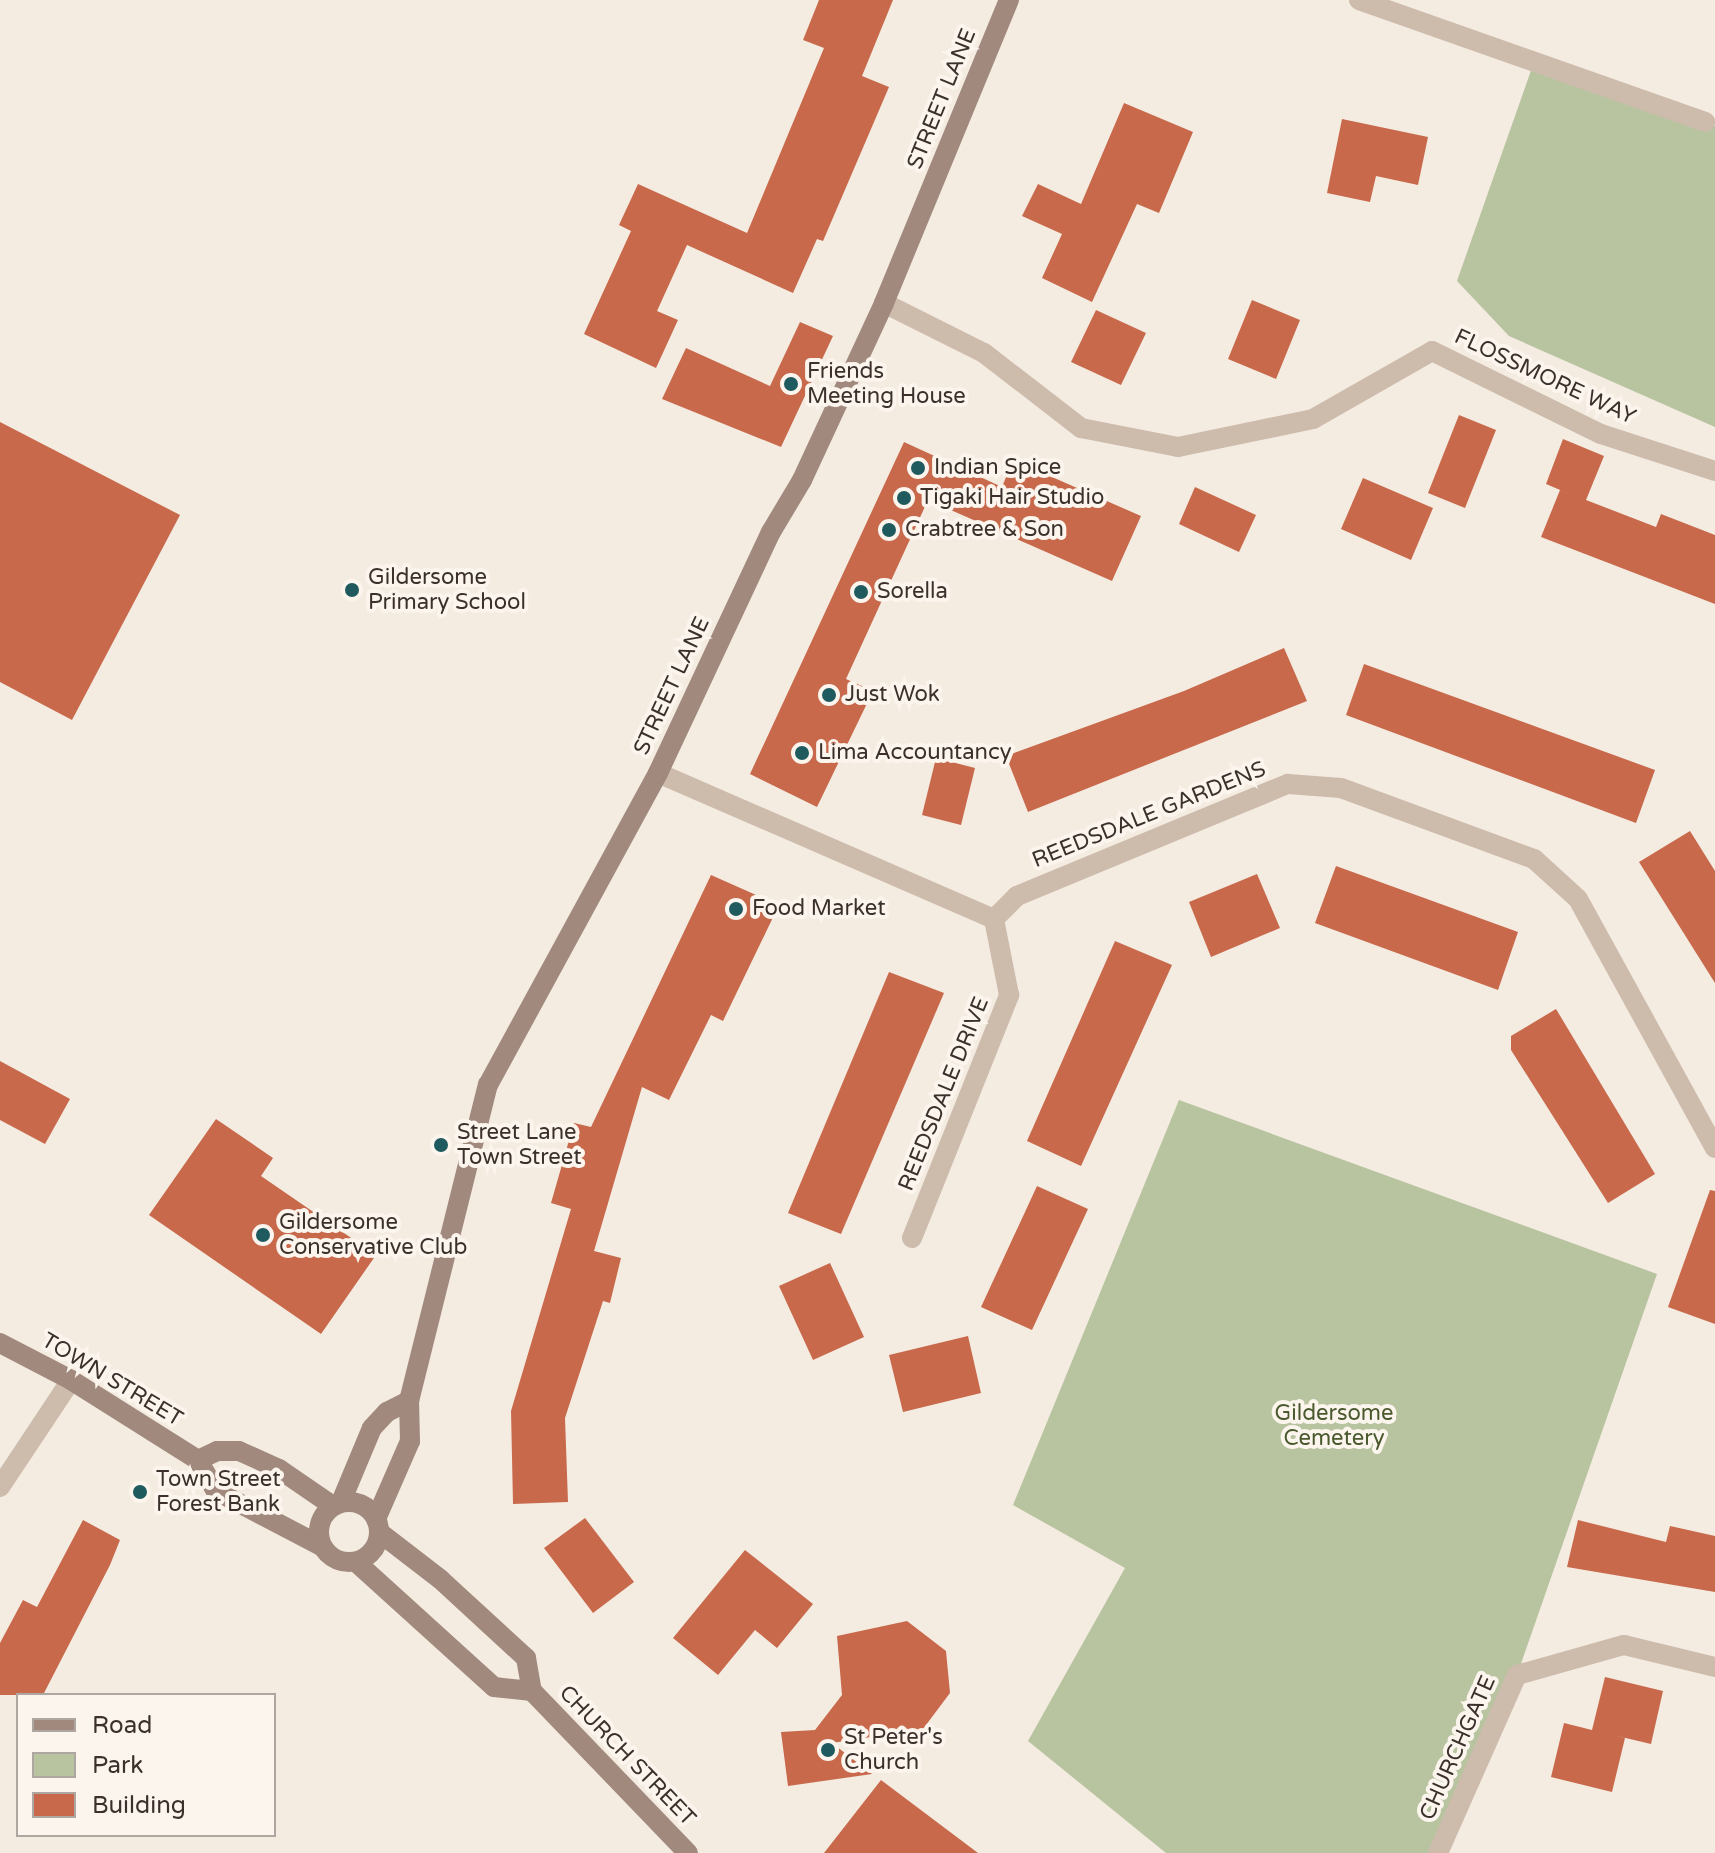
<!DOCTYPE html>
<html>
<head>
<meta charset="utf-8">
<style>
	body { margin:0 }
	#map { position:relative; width:1715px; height:1853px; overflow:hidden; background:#f4ebe1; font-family:"Varela Round",sans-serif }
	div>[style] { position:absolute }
	.green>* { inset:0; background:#b8c4a0 }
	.building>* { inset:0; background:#c8694b }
	.street>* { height:20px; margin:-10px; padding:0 10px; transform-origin:10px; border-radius:10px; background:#cdbbac }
	.secondary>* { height:20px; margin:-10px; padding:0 10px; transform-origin:10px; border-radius:10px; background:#a18a7d }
	.secondary>.ring { margin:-10px; padding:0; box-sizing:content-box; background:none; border:20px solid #a18a7d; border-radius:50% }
	.dots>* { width:22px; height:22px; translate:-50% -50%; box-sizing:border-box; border:4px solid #fbf5ee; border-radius:50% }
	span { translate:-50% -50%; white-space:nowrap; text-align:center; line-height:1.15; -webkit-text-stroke:8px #fbf5ee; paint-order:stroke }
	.street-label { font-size:22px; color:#3b302b }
	.poi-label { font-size:22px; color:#3b302b }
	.left { translate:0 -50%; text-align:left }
	.park-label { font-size:22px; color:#4a5a2e }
	.legend { position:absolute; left:16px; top:1693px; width:260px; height:144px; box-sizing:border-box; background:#fbf5ee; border:2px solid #aea6a0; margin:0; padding:10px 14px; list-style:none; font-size:24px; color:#3b302b }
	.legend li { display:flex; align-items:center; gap:16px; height:40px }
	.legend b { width:40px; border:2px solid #aea6a0 }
</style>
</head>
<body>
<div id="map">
	<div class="green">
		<div style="clip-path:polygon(1534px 62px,1715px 126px,1715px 427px,1509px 336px,1457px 281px)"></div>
		<div style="clip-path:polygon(1179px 1100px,1657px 1274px,1517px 1675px,1438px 1853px,1166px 1853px,1028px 1741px,1125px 1568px,1013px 1505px)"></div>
	</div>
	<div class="building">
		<div style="clip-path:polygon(819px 0,893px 0,862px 76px,889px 87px,823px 241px,817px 239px,793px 293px,687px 245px,657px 311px,678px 320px,656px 368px,584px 334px,631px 231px,619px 225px,638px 184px,747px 233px,824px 48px,803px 40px)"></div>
		<div style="clip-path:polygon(1124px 103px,1193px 132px,1159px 213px,1137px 204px,1092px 302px,1042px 278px,1062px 234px,1022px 216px,1038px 184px,1081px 204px)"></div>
		<div style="clip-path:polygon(1342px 119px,1428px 137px,1418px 185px,1376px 176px,1370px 202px,1327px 193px)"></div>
		<div style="clip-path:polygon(1252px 300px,1300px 320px,1276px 379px,1228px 359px)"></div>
		<div style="clip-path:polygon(1096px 310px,1146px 333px,1121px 385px,1071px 362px)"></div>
		<div style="clip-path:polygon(800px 322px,833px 336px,781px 447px,662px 399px,686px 348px,770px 386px)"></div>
		<div style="clip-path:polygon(1459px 415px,1496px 430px,1465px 508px,1428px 493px)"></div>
		<div style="clip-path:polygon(0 422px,180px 515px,72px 720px,0 682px)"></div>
		<div style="clip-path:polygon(1563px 439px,1604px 456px,1586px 500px,1656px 527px,1661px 514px,1715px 535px,1715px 604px,1541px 537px,1560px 490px,1579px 498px,1546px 484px)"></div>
		<div style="clip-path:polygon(904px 442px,1002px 487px,1013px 460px,1141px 516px,1112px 581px,928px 500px,846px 679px,873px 691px,817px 807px,750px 774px)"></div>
		<div style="clip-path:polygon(1363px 478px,1433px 508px,1411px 560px,1341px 529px)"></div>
		<div style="clip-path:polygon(1195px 487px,1256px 515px,1239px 552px,1179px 524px)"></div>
		<div style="clip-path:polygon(1284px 648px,1307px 701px,1028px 812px,1006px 756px,1184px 691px)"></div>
		<div style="clip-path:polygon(1364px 664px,1655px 770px,1636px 823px,1346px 715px)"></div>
		<div style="clip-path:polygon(936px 758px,975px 768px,961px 825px,922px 815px)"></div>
		<div style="clip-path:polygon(1690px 831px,1715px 871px,1715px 983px,1639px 862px)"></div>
		<div style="clip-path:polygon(1336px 866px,1518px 932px,1498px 990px,1315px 923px)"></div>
		<div style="clip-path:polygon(1257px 874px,1280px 928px,1211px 957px,1189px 902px)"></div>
		<div style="clip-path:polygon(711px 875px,779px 905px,723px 1021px,711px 1015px,669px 1100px,642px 1087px,594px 1251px,621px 1258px,610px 1303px,603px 1301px,565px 1418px,568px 1502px,513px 1504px,511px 1411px,571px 1209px,551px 1203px,574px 1123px,591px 1127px)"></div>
		<div style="clip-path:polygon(1115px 941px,1172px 965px,1081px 1166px,1027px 1141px)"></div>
		<div style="clip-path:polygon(889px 972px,944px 993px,841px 1234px,788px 1213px)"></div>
		<div style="clip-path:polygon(1556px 1009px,1655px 1174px,1608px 1203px,1511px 1050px,1511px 1036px)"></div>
		<div style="clip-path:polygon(0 1061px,70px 1099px,45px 1144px,0 1120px)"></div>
		<div style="clip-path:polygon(216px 1119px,273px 1158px,261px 1176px,376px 1255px,321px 1334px,149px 1215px)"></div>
		<div style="clip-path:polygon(1037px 1186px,1088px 1209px,1032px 1330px,981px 1307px)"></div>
		<div style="clip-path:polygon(1710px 1190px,1715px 1191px,1715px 1324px,1668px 1307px)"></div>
		<div style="clip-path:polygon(830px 1263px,864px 1337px,813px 1360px,779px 1286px)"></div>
		<div style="clip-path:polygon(968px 1336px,981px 1393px,903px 1412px,889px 1355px)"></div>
		<div style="clip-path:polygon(585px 1518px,634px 1582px,593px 1613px,544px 1548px)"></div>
		<div style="clip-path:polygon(83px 1520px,120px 1540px,110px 1565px,43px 1695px,0 1695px,0 1643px,23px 1600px,37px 1607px)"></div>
		<div style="clip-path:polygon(1578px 1520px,1666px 1542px,1670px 1526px,1715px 1536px,1715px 1592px,1567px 1567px)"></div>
		<div style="clip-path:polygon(745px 1550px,813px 1604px,777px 1648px,755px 1630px,718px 1675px,673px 1638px)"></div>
		<div style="clip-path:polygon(907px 1621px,946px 1651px,950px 1693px,923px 1729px,832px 1743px,872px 1774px,788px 1786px,781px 1732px,815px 1730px,842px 1695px,837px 1636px)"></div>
		<div style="clip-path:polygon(1605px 1677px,1663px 1691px,1651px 1744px,1613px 1735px,1625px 1738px,1612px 1792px,1551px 1777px,1564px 1723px,1592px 1730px)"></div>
		<div style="clip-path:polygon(881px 1780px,978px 1853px,824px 1853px)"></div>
	</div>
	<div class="street">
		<div style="left:1359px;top:0;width:367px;rotate:19.4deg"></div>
		<div style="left:884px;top:303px;width:112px;rotate:26.6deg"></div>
		<div style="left:984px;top:353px;width:123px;rotate:37.7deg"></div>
		<div style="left:1081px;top:428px;width:99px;rotate:11.1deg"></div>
		<div style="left:1178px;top:447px;width:138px;rotate:-11.7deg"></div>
		<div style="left:1313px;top:419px;width:137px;rotate:-29.7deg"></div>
		<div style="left:1432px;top:351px;width:188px;rotate:26.2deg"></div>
		<div style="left:1601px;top:434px;width:120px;rotate:18deg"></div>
		<div style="left:658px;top:773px;width:366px;rotate:23.5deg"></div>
		<div style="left:994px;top:919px;width:33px;rotate:-45deg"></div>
		<div style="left:1017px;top:896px;width:293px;rotate:-22.5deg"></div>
		<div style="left:1288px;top:784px;width:53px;rotate:4.3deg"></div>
		<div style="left:1341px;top:788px;width:206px;rotate:20.2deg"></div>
		<div style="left:1534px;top:859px;width:59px;rotate:42.3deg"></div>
		<div style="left:1578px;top:899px;width:284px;rotate:61.2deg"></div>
		<div style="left:912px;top:1238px;width:262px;rotate:-68.2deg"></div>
		<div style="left:1009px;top:995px;width:77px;rotate:-101.2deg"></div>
		<div style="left:0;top:1487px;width:128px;rotate:-56.4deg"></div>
		<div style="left:1438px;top:1853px;width:195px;rotate:-66.1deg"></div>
		<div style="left:1517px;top:1675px;width:111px;rotate:-15.7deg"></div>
		<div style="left:1624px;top:1645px;width:94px;rotate:13.6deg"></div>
	</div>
	<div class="secondary">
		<div style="left:0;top:1343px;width:80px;rotate:27.5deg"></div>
		<div style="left:71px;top:1380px;width:150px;rotate:32.2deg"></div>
		<div style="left:198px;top:1460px;width:36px;rotate:60deg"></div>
		<div style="left:216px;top:1491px;width:119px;rotate:27.6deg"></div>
		<div style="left:198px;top:1460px;width:21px;rotate:-25deg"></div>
		<div style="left:217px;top:1451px;width:22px"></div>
		<div style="left:239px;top:1451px;width:44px;rotate:24.2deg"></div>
		<div style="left:279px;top:1469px;width:65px;rotate:34.4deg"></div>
		<div class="ring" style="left:319px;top:1502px;width:40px;height:40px"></div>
		<div style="left:341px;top:1502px;width:80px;rotate:-67.3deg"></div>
		<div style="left:372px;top:1428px;width:22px;rotate:-47deg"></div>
		<div style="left:387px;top:1412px;width:25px;rotate:-27deg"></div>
		<div style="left:376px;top:1519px;width:85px;rotate:-66.4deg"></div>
		<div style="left:410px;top:1441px;width:40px;rotate:-91.4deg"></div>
		<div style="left:409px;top:1401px;width:326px;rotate:-76deg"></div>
		<div style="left:488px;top:1085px;width:355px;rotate:-61.4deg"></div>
		<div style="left:658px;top:773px;width:266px;rotate:-64.9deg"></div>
		<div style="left:771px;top:532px;width:61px;rotate:-59.2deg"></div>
		<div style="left:802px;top:480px;width:195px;rotate:-65.1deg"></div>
		<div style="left:884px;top:303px;width:328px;rotate:-67.6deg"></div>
		<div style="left:379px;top:1532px;width:77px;rotate:37.6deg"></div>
		<div style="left:440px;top:1579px;width:117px;rotate:42.6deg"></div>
		<div style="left:526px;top:1658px;width:34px;rotate:80deg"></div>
		<div style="left:532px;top:1691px;width:225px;rotate:46.1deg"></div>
		<div style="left:356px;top:1562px;width:186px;rotate:42.2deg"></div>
		<div style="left:494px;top:1687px;width:38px;rotate:6deg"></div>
	</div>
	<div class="dots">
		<div style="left:791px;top:384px;background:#1f5a5e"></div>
		<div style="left:918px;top:468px;background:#1f5a5e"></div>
		<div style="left:904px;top:498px;background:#1f5a5e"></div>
		<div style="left:889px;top:530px;background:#1f5a5e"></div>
		<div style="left:352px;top:590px;background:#1f5a5e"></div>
		<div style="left:861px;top:592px;background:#1f5a5e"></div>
		<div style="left:829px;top:695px;background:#1f5a5e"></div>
		<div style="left:802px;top:753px;background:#1f5a5e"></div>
		<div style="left:736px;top:909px;background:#1f5a5e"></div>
		<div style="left:441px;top:1145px;background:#1f5a5e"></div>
		<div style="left:263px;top:1235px;background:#1f5a5e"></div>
		<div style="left:140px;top:1492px;background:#1f5a5e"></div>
		<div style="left:828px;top:1750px;background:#1f5a5e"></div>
	</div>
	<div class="street-label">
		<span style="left:942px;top:99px;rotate:-68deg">STREET LANE</span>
		<span style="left:1545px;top:377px;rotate:25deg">FLOSSMORE WAY</span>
		<span style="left:672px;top:686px;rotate:-65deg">STREET LANE</span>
		<span style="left:1149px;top:815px;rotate:-22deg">REEDSDALE GARDENS</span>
		<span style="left:944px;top:1094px;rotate:-68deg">REEDSDALE DRIVE</span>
		<span style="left:112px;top:1380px;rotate:31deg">TOWN STREET</span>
		<span style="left:1458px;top:1748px;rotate:-66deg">CHURCHGATE</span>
		<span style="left:627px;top:1756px;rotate:46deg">CHURCH STREET</span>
	</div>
	<div class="poi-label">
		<span class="left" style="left:807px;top:384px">Friends<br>Meeting House</span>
		<span class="left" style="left:934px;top:468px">Indian Spice</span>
		<span class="left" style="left:920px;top:498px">Tigaki Hair Studio</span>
		<span class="left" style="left:905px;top:530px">Crabtree &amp; Son</span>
		<span class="left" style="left:368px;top:590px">Gildersome<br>Primary School</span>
		<span class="left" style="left:877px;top:592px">Sorella</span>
		<span class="left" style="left:845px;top:695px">Just Wok</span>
		<span class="left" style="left:818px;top:753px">Lima Accountancy</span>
		<span class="left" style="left:752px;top:909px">Food Market</span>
		<span class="left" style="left:457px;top:1145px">Street Lane<br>Town Street</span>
		<span class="left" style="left:279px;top:1235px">Gildersome<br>Conservative Club</span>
		<span class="left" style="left:156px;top:1492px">Town Street<br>Forest Bank</span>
		<span class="left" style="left:844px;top:1750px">St Peter's<br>Church</span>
	</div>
	<div class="park-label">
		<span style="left:1334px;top:1426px">Gildersome<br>Cemetery</span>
	</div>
	<ul class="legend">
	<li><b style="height:10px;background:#a18a7d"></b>Road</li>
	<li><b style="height:22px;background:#b8c4a0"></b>Park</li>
	<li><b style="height:22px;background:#c8694b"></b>Building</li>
	</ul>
</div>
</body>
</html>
